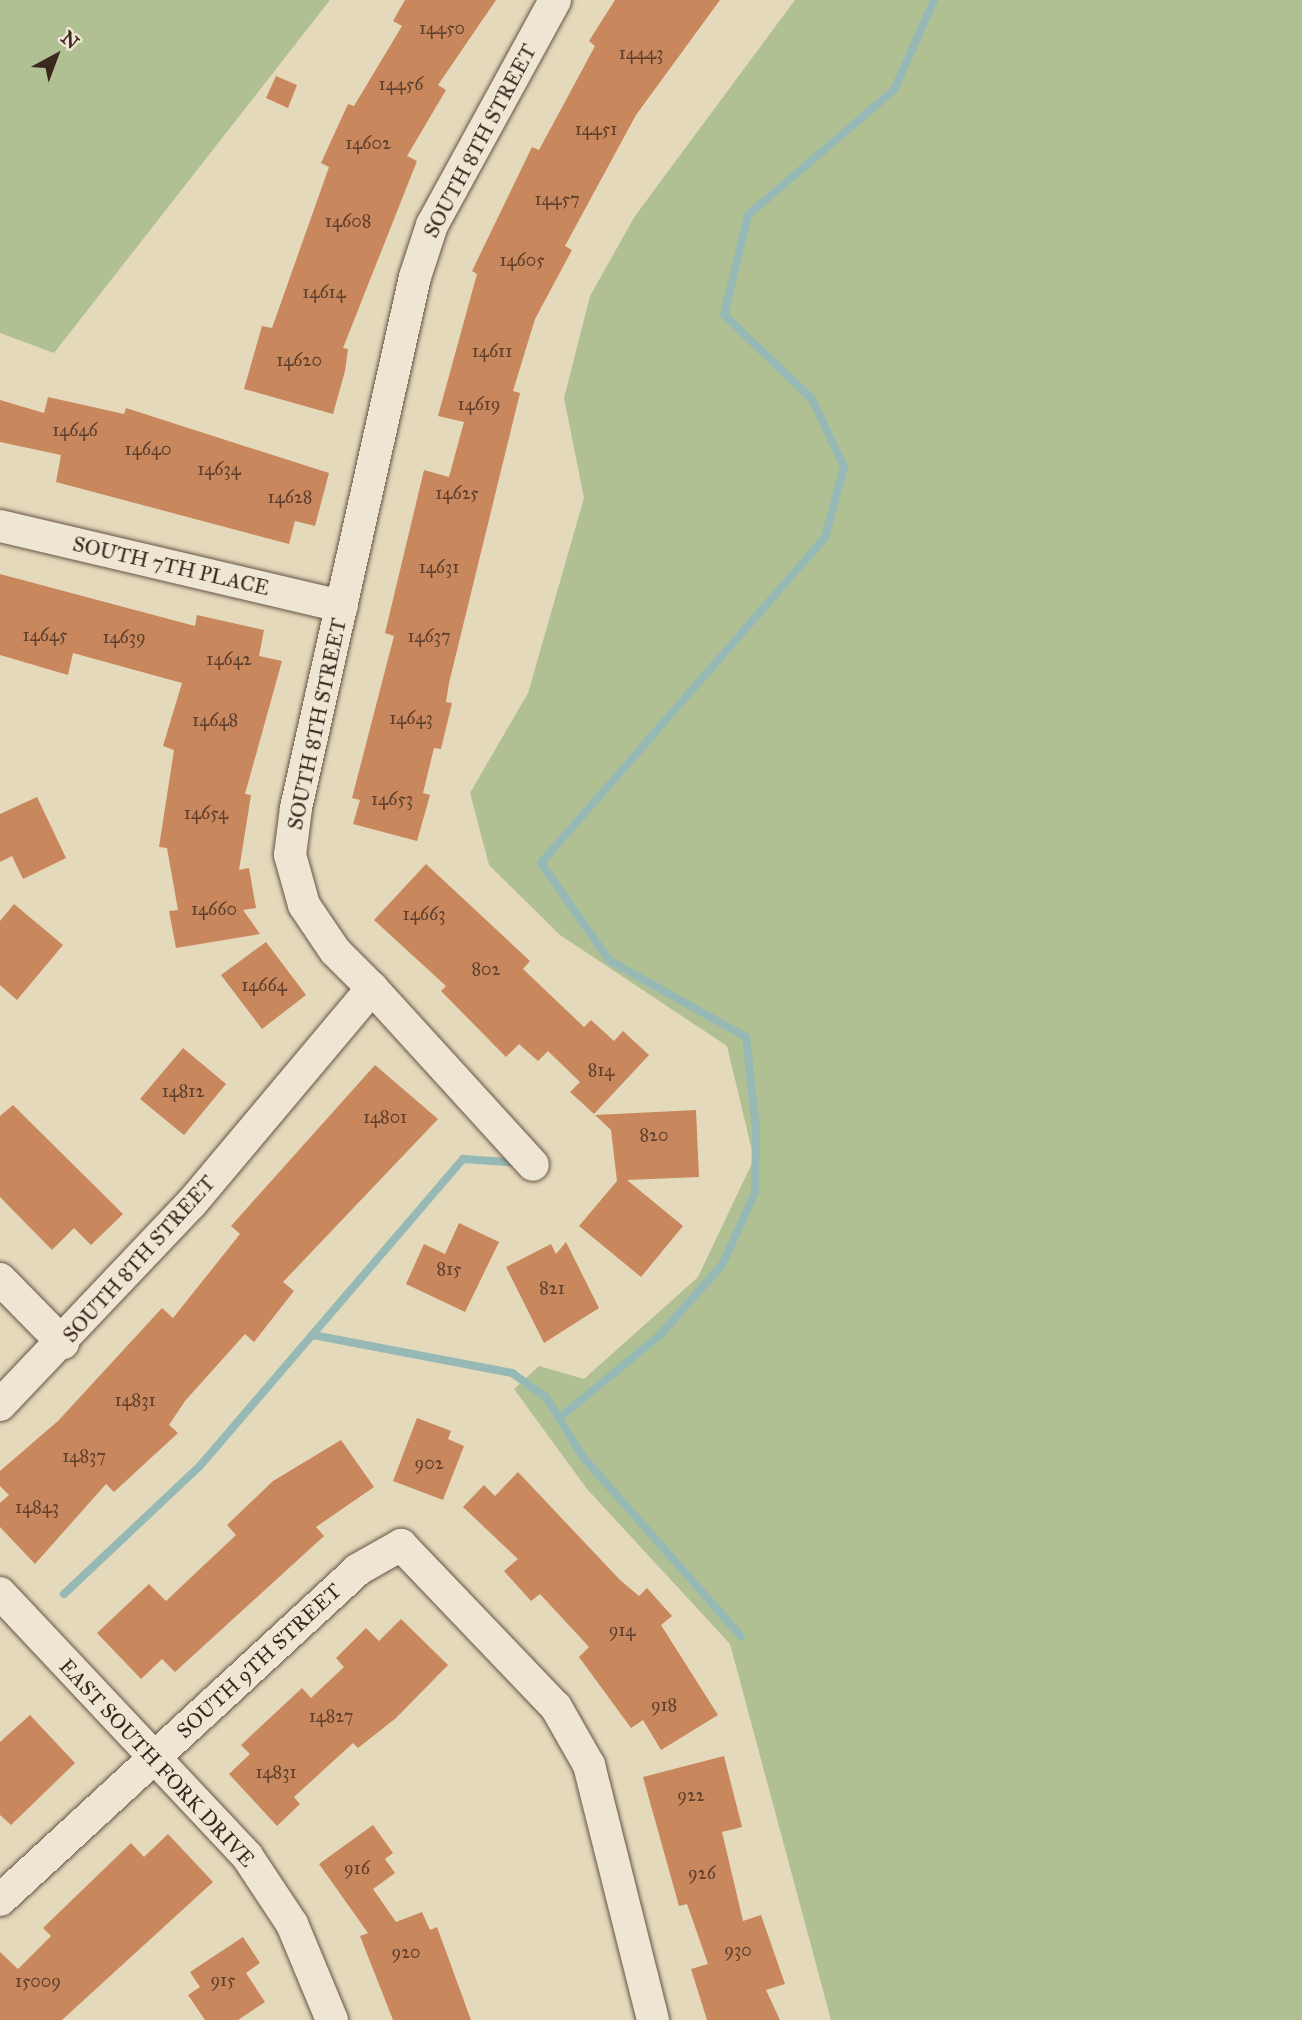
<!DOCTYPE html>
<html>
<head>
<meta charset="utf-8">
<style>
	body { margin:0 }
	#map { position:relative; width:1302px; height:2020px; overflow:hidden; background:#e5d9bc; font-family:"IM FELL Great Primer",serif }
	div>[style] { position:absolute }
	.green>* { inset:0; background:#b1c093 }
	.stream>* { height:8px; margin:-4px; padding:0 4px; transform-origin:4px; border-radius:4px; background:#96b9b5 }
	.building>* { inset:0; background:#c8875c }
	.roads { filter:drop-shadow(0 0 2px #665446) drop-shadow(0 0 2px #665446) }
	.minor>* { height:32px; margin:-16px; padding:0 16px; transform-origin:16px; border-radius:16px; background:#eee6d3 }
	span { translate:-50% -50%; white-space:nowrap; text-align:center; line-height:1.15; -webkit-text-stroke:7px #eee6d3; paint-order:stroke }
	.number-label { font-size:18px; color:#5e3f2e }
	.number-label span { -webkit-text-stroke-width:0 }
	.street-label { font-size:21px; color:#3b271e }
	.north { position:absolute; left:21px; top:21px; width:70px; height:70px; -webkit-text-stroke:5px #eee6d3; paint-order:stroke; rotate:41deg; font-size:19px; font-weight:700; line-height:28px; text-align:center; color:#3b271e }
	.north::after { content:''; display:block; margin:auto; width:24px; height:32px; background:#3b271e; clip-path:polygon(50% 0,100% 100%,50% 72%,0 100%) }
</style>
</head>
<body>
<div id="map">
	<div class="green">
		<div style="clip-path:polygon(0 0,330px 0,54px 353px,0 333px)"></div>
		<div style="clip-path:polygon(795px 0,1302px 0,1302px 2020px,831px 2020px,730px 1644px,587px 1489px,514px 1389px,539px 1366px,584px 1379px,698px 1277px,754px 1159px,727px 1046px,560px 935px,489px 865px,470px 793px,528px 693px,584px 498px,564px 398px,590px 296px,635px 216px)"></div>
	</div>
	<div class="stream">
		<div style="left:313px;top:1335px;width:203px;rotate:10.8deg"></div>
		<div style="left:512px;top:1373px;width:42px;rotate:35.2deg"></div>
		<div style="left:546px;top:1397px;width:70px;rotate:58.3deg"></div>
		<div style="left:583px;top:1457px;width:239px;rotate:48.6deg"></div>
		<div style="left:559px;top:1418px;width:131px;rotate:-39.4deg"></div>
		<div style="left:660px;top:1335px;width:94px;rotate:-48.5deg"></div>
		<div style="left:722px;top:1265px;width:79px;rotate:-65.4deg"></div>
		<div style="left:755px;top:1193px;width:64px;rotate:-89.1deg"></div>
		<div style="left:756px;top:1129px;width:93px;rotate:-96.2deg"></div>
		<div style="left:746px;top:1037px;width:157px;rotate:-150.7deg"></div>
		<div style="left:609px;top:960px;width:118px;rotate:-125deg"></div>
		<div style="left:541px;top:863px;width:432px;rotate:-48.9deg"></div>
		<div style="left:825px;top:537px;width:73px;rotate:-74.8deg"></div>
		<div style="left:844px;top:467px;width:75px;rotate:-115.2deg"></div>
		<div style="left:812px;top:399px;width:122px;rotate:-136.3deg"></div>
		<div style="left:724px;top:315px;width:103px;rotate:-76.5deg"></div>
		<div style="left:748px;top:215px;width:192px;rotate:-40.6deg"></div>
		<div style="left:894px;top:90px;width:98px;rotate:-66deg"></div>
		<div style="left:64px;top:1594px;width:185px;rotate:-43.3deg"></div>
		<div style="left:199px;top:1467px;width:406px;rotate:-49.4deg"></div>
		<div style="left:463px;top:1159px;width:57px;rotate:4deg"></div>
	</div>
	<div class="building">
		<div style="clip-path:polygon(405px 0,496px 0,438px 85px,446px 90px,407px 156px,417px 161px,343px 348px,348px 349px,345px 371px,333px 414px,244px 389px,262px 326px,272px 328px,329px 167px,321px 163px,348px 104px,354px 106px,402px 26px,393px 21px)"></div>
		<div style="clip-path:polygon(615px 0,720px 0,636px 115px,565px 246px,572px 250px,535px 319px,513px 391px,520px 393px,449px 683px,446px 702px,452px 703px,441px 749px,434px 748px,423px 793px,430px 795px,417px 841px,353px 824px,360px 800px,352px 798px,394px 636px,385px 633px,424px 470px,449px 477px,464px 422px,438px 416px,477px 274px,472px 271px,532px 147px,539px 150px,595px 46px,589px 41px)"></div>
		<div style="clip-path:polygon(276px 76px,297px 85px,288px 108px,266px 98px)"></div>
		<div style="clip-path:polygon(48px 397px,124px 414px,126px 408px,329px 473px,315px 526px,295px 521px,289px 544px,56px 482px,61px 455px,0 442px,0 400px,44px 413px)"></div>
		<div style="clip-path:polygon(0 574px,195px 626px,197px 615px,264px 630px,259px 656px,282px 661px,245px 794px,251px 795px,239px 870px,249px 868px,256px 908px,243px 910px,260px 934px,176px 948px,169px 911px,178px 910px,167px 848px,159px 847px,174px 750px,163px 746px,182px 683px,73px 653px,68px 675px,0 655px)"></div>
		<div style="clip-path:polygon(37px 797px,66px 858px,23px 879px,12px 856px,0 862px,0 814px)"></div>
		<div style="clip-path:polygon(426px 864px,530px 961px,523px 969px,584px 1027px,591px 1020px,614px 1041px,623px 1031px,649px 1055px,594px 1114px,570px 1092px,580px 1082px,548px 1051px,538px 1061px,519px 1044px,506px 1057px,441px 991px,446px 986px,374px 920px)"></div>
		<div style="clip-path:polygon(14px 904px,63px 945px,17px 1000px,0 985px,0 921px)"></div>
		<div style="clip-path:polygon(266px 942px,306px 995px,262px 1029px,221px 975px)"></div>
		<div style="clip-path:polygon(183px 1048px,226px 1084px,184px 1135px,140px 1099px)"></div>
		<div style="clip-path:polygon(375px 1065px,438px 1119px,283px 1282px,294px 1291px,254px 1342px,245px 1334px,185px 1401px,169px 1425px,178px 1433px,114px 1492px,106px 1484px,35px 1564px,0 1527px,0 1503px,9px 1495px,0 1486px,0 1471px,58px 1421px,162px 1308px,173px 1318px,240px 1234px,231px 1226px)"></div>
		<div style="clip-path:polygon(13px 1105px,123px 1214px,91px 1245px,74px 1228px,52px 1250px,0 1197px,0 1116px)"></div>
		<div style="clip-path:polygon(696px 1110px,699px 1177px,627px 1180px,683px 1226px,641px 1277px,579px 1226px,617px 1181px,611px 1130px,595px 1115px)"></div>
		<div style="clip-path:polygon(459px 1223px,499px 1242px,465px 1312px,406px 1284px,424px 1244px,445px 1254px)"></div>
		<div style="clip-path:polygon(566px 1242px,599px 1308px,544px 1343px,506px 1267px,551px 1244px,556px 1254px)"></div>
		<div style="clip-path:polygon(417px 1418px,451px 1431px,448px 1439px,464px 1446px,443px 1500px,393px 1481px)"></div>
		<div style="clip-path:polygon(341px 1440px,374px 1487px,316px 1527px,324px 1536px,175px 1672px,162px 1659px,141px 1679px,97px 1633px,149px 1584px,166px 1601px,236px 1535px,227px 1525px,273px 1481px)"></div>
		<div style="clip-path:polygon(518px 1472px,620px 1580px,639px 1596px,647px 1588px,672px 1616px,661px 1625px,718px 1715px,661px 1750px,643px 1720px,631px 1728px,579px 1657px,589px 1647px,540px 1594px,531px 1601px,504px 1571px,518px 1559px,463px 1507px,484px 1485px,495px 1496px)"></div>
		<div style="clip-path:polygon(401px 1619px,448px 1665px,396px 1718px,358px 1748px,353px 1743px,294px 1797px,300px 1804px,277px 1826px,229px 1774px,250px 1754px,241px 1745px,302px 1688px,311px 1698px,344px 1667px,336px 1658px,366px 1628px,379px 1641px)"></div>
		<div style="clip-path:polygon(30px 1715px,75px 1763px,11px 1825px,0 1815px,0 1742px)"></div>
		<div style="clip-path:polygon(724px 1756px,742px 1827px,722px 1832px,743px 1921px,761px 1915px,785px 1984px,766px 1990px,780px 2020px,707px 2020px,691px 1969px,708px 1964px,687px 1904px,679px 1906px,643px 1777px)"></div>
		<div style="clip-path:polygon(373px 1825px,393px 1853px,385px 1859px,395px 1873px,373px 1889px,396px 1922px,422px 1912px,430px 1930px,437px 1927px,471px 2020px,393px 2020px,360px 1936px,368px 1933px,319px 1864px)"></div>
		<div style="clip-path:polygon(168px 1834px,213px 1882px,62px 2020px,0 2020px,0 1952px,18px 1969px,51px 1936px,43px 1928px,131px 1843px,144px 1857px)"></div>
		<div style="clip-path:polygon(243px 1937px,260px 1963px,246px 1973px,265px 2002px,238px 2020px,205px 2020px,188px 1995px,200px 1987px,190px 1972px)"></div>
	</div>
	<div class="roads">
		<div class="minor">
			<div style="left:0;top:526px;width:351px;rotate:13.2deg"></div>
			<div style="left:372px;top:988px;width:239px;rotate:47.7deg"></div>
			<div style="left:0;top:1279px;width:90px;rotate:45.5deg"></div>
			<div style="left:0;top:1405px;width:277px;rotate:-46.5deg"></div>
			<div style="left:191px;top:1204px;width:282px;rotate:-50deg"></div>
			<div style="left:372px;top:988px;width:52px;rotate:-135deg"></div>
			<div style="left:335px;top:951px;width:55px;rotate:-124deg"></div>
			<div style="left:304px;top:905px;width:52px;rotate:-105.6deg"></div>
			<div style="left:290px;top:855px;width:47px;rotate:-82.7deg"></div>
			<div style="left:296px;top:808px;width:544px;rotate:-77.37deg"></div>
			<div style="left:415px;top:277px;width:55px;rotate:-71.9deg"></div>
			<div style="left:432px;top:225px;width:256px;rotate:-61.3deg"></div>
			<div style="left:0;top:1593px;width:361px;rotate:46.8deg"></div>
			<div style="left:247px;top:1856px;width:82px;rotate:56.5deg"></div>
			<div style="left:292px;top:1924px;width:104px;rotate:67.4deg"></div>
			<div style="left:0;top:1900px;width:486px;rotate:-42.7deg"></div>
			<div style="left:357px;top:1570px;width:51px;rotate:-29.6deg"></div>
			<div style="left:401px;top:1545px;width:224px;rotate:46.3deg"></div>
			<div style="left:556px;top:1707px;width:67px;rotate:60.4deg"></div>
			<div style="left:589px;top:1765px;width:263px;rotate:75.9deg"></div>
		</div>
	</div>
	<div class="number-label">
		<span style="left:442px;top:28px">14450</span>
		<span style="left:641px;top:53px">14443</span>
		<span style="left:401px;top:84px">14456</span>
		<span style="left:596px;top:129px">14451</span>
		<span style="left:368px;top:143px">14602</span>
		<span style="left:557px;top:199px">14457</span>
		<span style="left:348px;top:221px">14608</span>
		<span style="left:522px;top:260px">14605</span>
		<span style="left:324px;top:292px">14614</span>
		<span style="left:492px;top:351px">14611</span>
		<span style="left:299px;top:360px">14620</span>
		<span style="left:479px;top:404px">14619</span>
		<span style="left:75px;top:430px">14646</span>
		<span style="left:148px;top:449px">14640</span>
		<span style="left:219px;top:469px">14634</span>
		<span style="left:457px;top:493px">14625</span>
		<span style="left:290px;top:497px">14628</span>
		<span style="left:439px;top:567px">14631</span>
		<span style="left:45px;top:635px">14645</span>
		<span style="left:429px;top:636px">14637</span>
		<span style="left:124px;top:637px">14639</span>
		<span style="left:229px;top:659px">14642</span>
		<span style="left:411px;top:718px">14643</span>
		<span style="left:215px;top:720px">14648</span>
		<span style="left:392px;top:799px">14653</span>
		<span style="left:206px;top:813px">14654</span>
		<span style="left:214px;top:909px">14660</span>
		<span style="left:424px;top:914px">14663</span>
		<span style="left:486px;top:969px">802</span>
		<span style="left:264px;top:985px">14664</span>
		<span style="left:601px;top:1070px">814</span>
		<span style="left:183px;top:1091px">14812</span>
		<span style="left:385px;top:1117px">14801</span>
		<span style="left:654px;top:1135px">820</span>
		<span style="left:449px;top:1269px">815</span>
		<span style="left:552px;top:1288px">821</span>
		<span style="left:135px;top:1400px">14831</span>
		<span style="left:84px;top:1456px">14837</span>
		<span style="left:429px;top:1463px">902</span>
		<span style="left:37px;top:1507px">14843</span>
		<span style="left:622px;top:1630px">914</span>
		<span style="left:664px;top:1705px">918</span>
		<span style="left:331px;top:1716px">14827</span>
		<span style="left:276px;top:1772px">14831</span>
		<span style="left:691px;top:1795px">922</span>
		<span style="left:357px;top:1868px">916</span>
		<span style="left:702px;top:1873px">926</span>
		<span style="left:738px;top:1950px">930</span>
		<span style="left:406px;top:1952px">920</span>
		<span style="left:223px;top:1980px">915</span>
		<span style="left:38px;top:1981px">15009</span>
	</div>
	<div class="street-label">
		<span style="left:480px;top:141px;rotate:-62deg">SOUTH 8TH STREET</span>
		<span style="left:171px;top:566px;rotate:13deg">SOUTH 7TH PLACE</span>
		<span style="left:317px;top:724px;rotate:-78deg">SOUTH 8TH STREET</span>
		<span style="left:139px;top:1259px;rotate:-48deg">SOUTH 8TH STREET</span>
		<span style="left:259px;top:1661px;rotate:-43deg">SOUTH 9TH STREET</span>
		<span style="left:157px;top:1763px;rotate:47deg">EAST SOUTH FORK DRIVE</span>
	</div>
	<div class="north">N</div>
</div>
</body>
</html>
